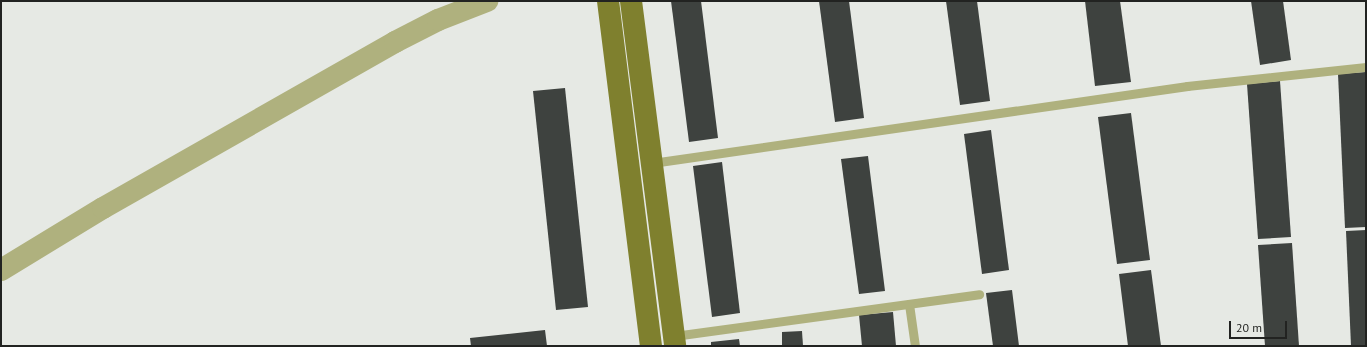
<!DOCTYPE html>
<html>
<head>
<meta charset="utf-8">
<style>
	body { margin:0 }
	#map { position:relative; width:1367px; height:347px; overflow:hidden; background:#e6e9e4; font-family:"PT Sans",sans-serif }
	div>[style] { position:absolute }
	.building>* { inset:0; background:#3e423f }
	.service>* { height:9px; margin:-4.5px; padding:0 4.5px; transform-origin:4.5px; border-radius:4.5px; background:#afb17e }
	.tertiary>* { height:22px; margin:-11px; padding:0 11px; transform-origin:11px; border-radius:11px; background:#afb17e }
	.primary>* { height:22px; margin:-11px; padding:0 11px; transform-origin:11px; border-radius:11px; background:#7f802e }
	span { translate:-50% -50%; white-space:nowrap; text-align:center; line-height:1.15; -webkit-text-stroke:4px #e6e9e4; paint-order:stroke }
	.frame { position:absolute; inset:0; border:2px solid #222321; pointer-events:none }
	.scale { position:absolute; left:1229px; top:321px; width:58px; height:18px; box-sizing:border-box; border:2px solid #222321; border-top:0; padding-left:5px; font-size:12px; line-height:14px; white-space:nowrap; color:#222321; -webkit-text-stroke:3px #e6e9e4; paint-order:stroke }
</style>
</head>
<body>
<div id="map">
	<div class="building">
		<div style="clip-path:polygon(671px 1px,701px 1px,718px 138px,689px 142px)"></div>
		<div style="clip-path:polygon(819px 1px,849px 1px,864px 118px,835px 122px)"></div>
		<div style="clip-path:polygon(946px 1px,977px 1px,990px 101px,960px 105px)"></div>
		<div style="clip-path:polygon(1085px 1px,1120px 1px,1131px 82px,1095px 86px)"></div>
		<div style="clip-path:polygon(1251px 1px,1283px 1px,1291px 60px,1260px 65px)"></div>
		<div style="clip-path:polygon(1366px 72px,1366px 227px,1345px 228px,1338px 74px)"></div>
		<div style="clip-path:polygon(1280px 81px,1291px 237px,1258px 239px,1247px 84px)"></div>
		<div style="clip-path:polygon(565px 88px,588px 307px,556px 310px,533px 91px)"></div>
		<div style="clip-path:polygon(1131px 113px,1150px 260px,1117px 264px,1098px 117px)"></div>
		<div style="clip-path:polygon(991px 130px,1009px 270px,982px 274px,964px 134px)"></div>
		<div style="clip-path:polygon(868px 156px,885px 291px,859px 294px,841px 159px)"></div>
		<div style="clip-path:polygon(722px 162px,740px 313px,712px 317px,693px 166px)"></div>
		<div style="clip-path:polygon(1366px 230px,1366px 346px,1351px 346px,1346px 231px)"></div>
		<div style="clip-path:polygon(1292px 243px,1299px 346px,1265px 346px,1258px 245px)"></div>
		<div style="clip-path:polygon(1151px 270px,1161px 346px,1128px 346px,1119px 274px)"></div>
		<div style="clip-path:polygon(1012px 290px,1019px 346px,993px 346px,986px 293px)"></div>
		<div style="clip-path:polygon(893px 312px,896px 346px,862px 346px,859px 315px)"></div>
		<div style="clip-path:polygon(545px 330px,547px 346px,471px 346px,470px 338px)"></div>
		<div style="clip-path:polygon(802px 331px,803px 346px,782px 346px,782px 332px)"></div>
		<div style="clip-path:polygon(739px 339px,740px 346px,711px 346px,711px 342px)"></div>
	</div>
	<div class="service">
		<div style="left:652px;top:163px;width:541px;rotate:-8.19deg"></div>
		<div style="left:1187px;top:86px;width:180px;rotate:-6.1deg"></div>
		<div style="left:909px;top:304px;width:42px;rotate:81.9deg"></div>
		<div style="left:674px;top:336px;width:308px;rotate:-7.8deg"></div>
	</div>
	<div class="tertiary">
		<div style="left:1px;top:270px;width:119px;rotate:-31.3deg"></div>
		<div style="left:103px;top:208px;width:336px;rotate:-29.6deg"></div>
		<div style="left:395px;top:42px;width:48px;rotate:-27.1deg"></div>
		<div style="left:438px;top:20px;width:53px;rotate:-21.2deg"></div>
	</div>
	<div class="primary">
		<div style="left:608px;top:1px;width:348px;rotate:82.9deg"></div>
		<div style="left:631px;top:1px;width:348px;rotate:82.7deg"></div>
	</div>
	<div class="frame"></div>
	<div class="scale">20 m</div>
</div>
</body>
</html>
